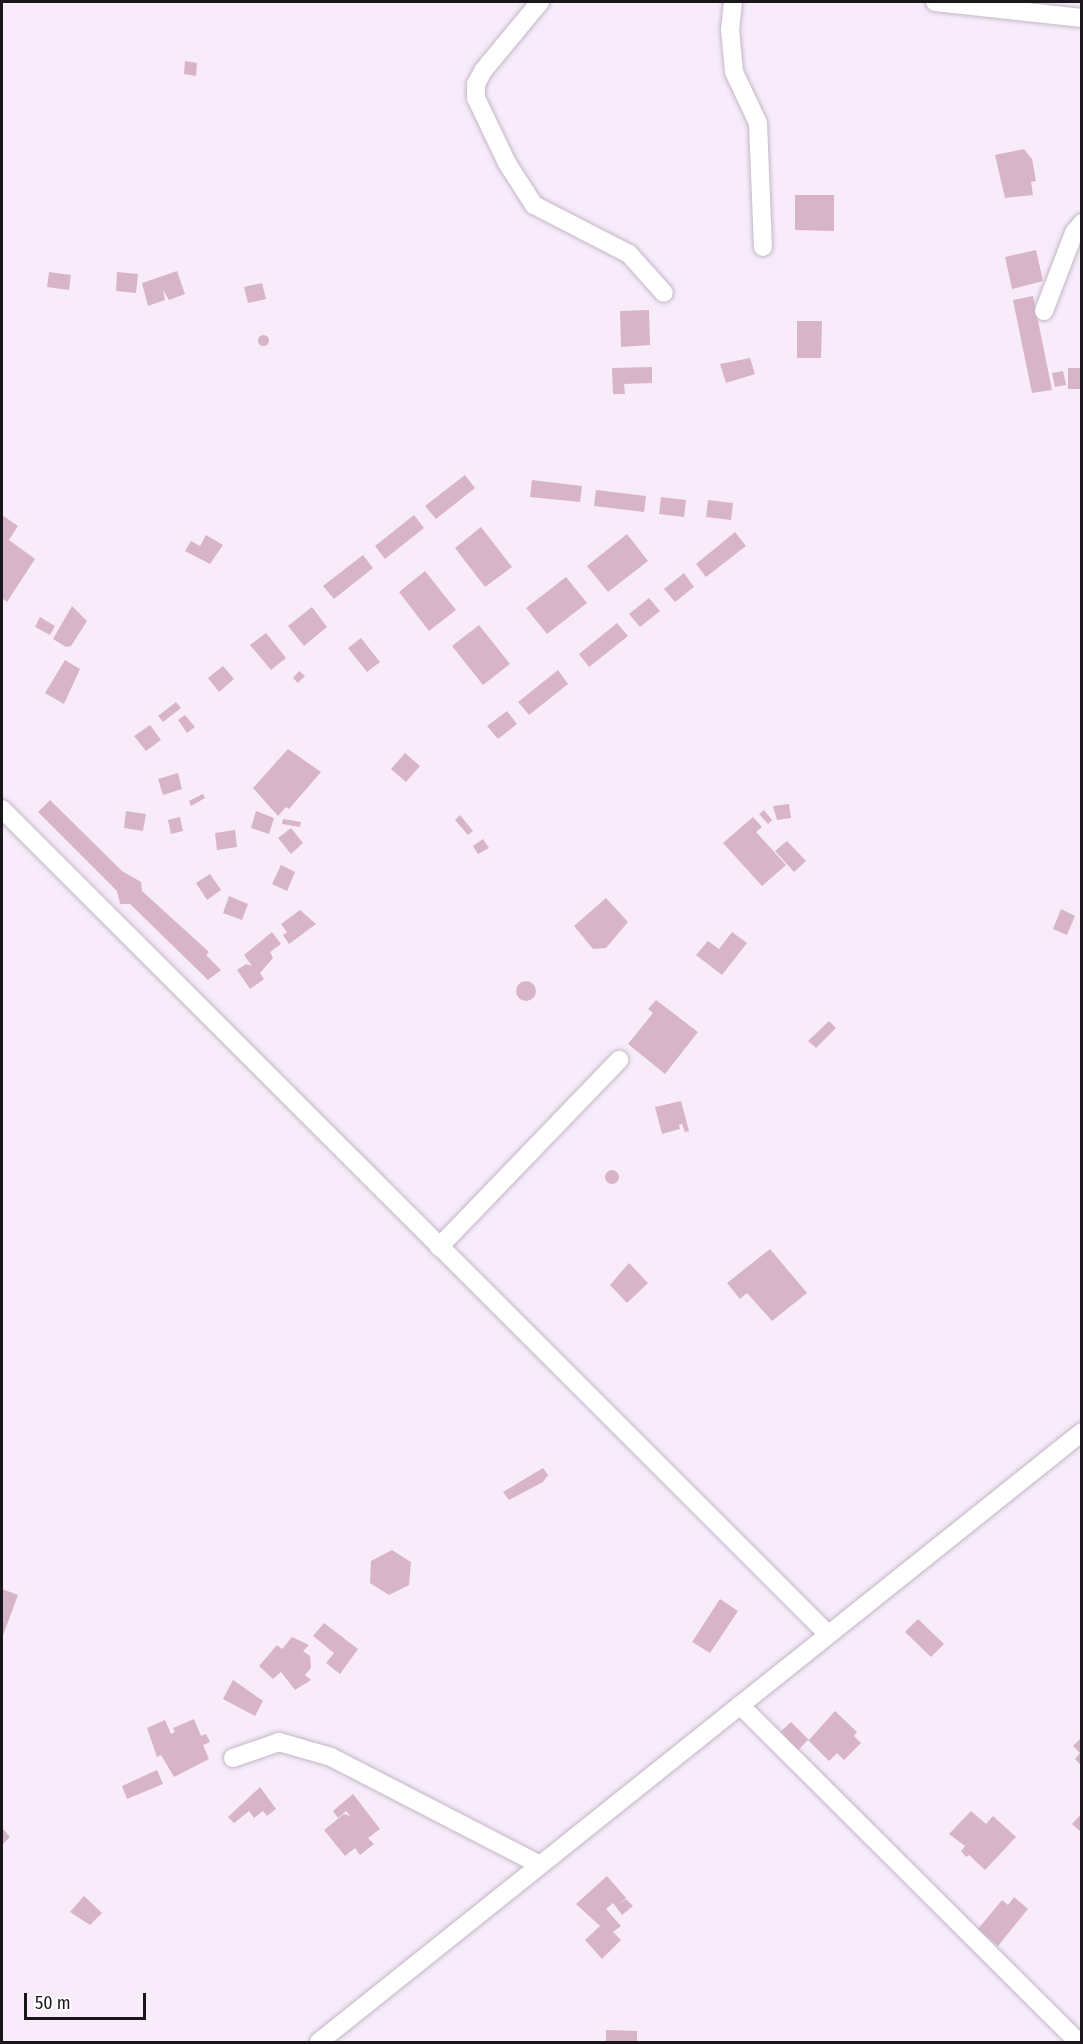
<!DOCTYPE html>
<html>
<head>
<meta charset="utf-8">
<style>
	body { margin:0 }
	#map { position:relative; width:1083px; height:2044px; overflow:hidden; background:#f8ecfb; font-family:"Fira Sans Condensed",sans-serif }
	div>[style] { position:absolute }
	.building>* { inset:0; background:#d8b4c9 }
	.round { border-radius:50% }
	.roads { filter:drop-shadow(0 0 2px #c3b7c6) drop-shadow(0 0 2px #c3b7c6) }
	.minor>* { height:18px; margin:-9px; padding:0 9px; transform-origin:9px; border-radius:9px; background:#fff }
	span { translate:-50% -50%; white-space:nowrap; text-align:center; line-height:1.15; -webkit-text-stroke:4.5px #fff; paint-order:stroke }
	.frame { position:absolute; inset:0; border:3px solid #1b161c; pointer-events:none }
	.scale { position:absolute; left:24px; top:1993px; width:122px; height:27px; box-sizing:border-box; border:3px solid #1b161c; border-top:0; padding-left:8px; font-size:18px; line-height:21px; white-space:nowrap; color:#1b161c; -webkit-text-stroke:4px #fff; paint-order:stroke }
</style>
</head>
<body>
<div id="map">
	<div class="building">
		<div style="clip-path:polygon(185px 61px,197px 63px,196px 76px,184px 74px)"></div>
		<div style="clip-path:polygon(1024px 149px,1032px 159px,1036px 181px,1031px 182px,1033px 195px,1005px 198px,995px 155px)"></div>
		<div style="clip-path:polygon(795px 195px,834px 195px,834px 231px,795px 230px)"></div>
		<div style="clip-path:polygon(1036px 250px,1043px 281px,1012px 289px,1005px 257px)"></div>
		<div style="clip-path:polygon(177px 271px,185px 294px,169px 300px,163px 290px,165px 300px,148px 306px,142px 283px)"></div>
		<div style="clip-path:polygon(49px 272px,71px 275px,69px 290px,47px 287px)"></div>
		<div style="clip-path:polygon(117px 272px,138px 274px,136px 293px,116px 291px)"></div>
		<div style="clip-path:polygon(262px 283px,266px 299px,248px 303px,244px 287px)"></div>
		<div style="clip-path:polygon(1033px 296px,1052px 390px,1032px 393px,1013px 300px)"></div>
		<div style="clip-path:polygon(649px 310px,650px 345px,621px 347px,620px 311px)"></div>
		<div style="clip-path:polygon(797px 321px,822px 321px,821px 358px,797px 358px)"></div>
		<div class="round" style="left:257.5px;top:334.5px;width:11px;height:11px"></div>
		<div style="clip-path:polygon(750px 358px,755px 374px,726px 383px,720px 364px)"></div>
		<div style="clip-path:polygon(652px 367px,652px 383px,624px 384px,625px 394px,613px 394px,612px 368px)"></div>
		<div style="clip-path:polygon(1068px 368px,1082px 368px,1082px 389px,1068px 389px)"></div>
		<div style="clip-path:polygon(1063px 371px,1066px 385px,1055px 387px,1052px 373px)"></div>
		<div style="clip-path:polygon(465px 475px,475px 488px,436px 519px,425px 506px)"></div>
		<div style="clip-path:polygon(532px 480px,582px 486px,580px 502px,530px 497px)"></div>
		<div style="clip-path:polygon(596px 490px,646px 496px,644px 512px,594px 506px)"></div>
		<div style="clip-path:polygon(661px 497px,686px 500px,684px 517px,659px 514px)"></div>
		<div style="clip-path:polygon(708px 500px,733px 503px,731px 520px,706px 517px)"></div>
		<div style="clip-path:polygon(2px 515px,18px 526px,9px 540px,35px 559px,7px 602px,2px 598px)"></div>
		<div style="clip-path:polygon(414px 515px,424px 528px,385px 559px,375px 546px)"></div>
		<div style="clip-path:polygon(481px 527px,512px 567px,485px 587px,455px 548px)"></div>
		<div style="clip-path:polygon(735px 532px,746px 546px,706px 577px,696px 564px)"></div>
		<div style="clip-path:polygon(627px 534px,648px 561px,608px 592px,587px 566px)"></div>
		<div style="clip-path:polygon(206px 535px,223px 545px,210px 564px,185px 551px,191px 541px,200px 546px)"></div>
		<div style="clip-path:polygon(363px 555px,373px 568px,334px 599px,323px 586px)"></div>
		<div style="clip-path:polygon(425px 571px,456px 610px,429px 631px,399px 592px)"></div>
		<div style="clip-path:polygon(684px 573px,694px 587px,675px 602px,664px 589px)"></div>
		<div style="clip-path:polygon(566px 577px,587px 603px,547px 634px,526px 608px)"></div>
		<div style="clip-path:polygon(649px 598px,660px 611px,640px 627px,629px 614px)"></div>
		<div style="clip-path:polygon(72px 606px,87px 621px,71px 646px,66px 647px,53px 639px)"></div>
		<div style="clip-path:polygon(312px 607px,327px 627px,304px 646px,288px 626px)"></div>
		<div style="clip-path:polygon(40px 617px,55px 626px,50px 635px,35px 627px)"></div>
		<div style="clip-path:polygon(617px 623px,628px 636px,589px 667px,579px 654px)"></div>
		<div style="clip-path:polygon(479px 625px,510px 664px,483px 685px,452px 646px)"></div>
		<div style="clip-path:polygon(266px 633px,286px 658px,271px 670px,250px 645px)"></div>
		<div style="clip-path:polygon(361px 638px,380px 662px,367px 672px,348px 648px)"></div>
		<div style="clip-path:polygon(65px 660px,80px 669px,64px 704px,45px 693px)"></div>
		<div style="clip-path:polygon(223px 666px,234px 679px,219px 692px,208px 678px)"></div>
		<div style="clip-path:polygon(558px 670px,568px 684px,529px 715px,518px 702px)"></div>
		<div style="clip-path:polygon(299px 671px,305px 676px,298px 683px,293px 678px)"></div>
		<div style="clip-path:polygon(176px 702px,181px 708px,163px 722px,158px 716px)"></div>
		<div style="clip-path:polygon(507px 711px,517px 724px,498px 739px,487px 726px)"></div>
		<div style="clip-path:polygon(185px 715px,195px 727px,187px 733px,178px 720px)"></div>
		<div style="clip-path:polygon(150px 725px,161px 740px,146px 751px,134px 736px)"></div>
		<div style="clip-path:polygon(288px 749px,321px 772px,289px 809px,286px 807px,278px 816px,253px 788px)"></div>
		<div style="clip-path:polygon(405px 753px,420px 766px,406px 782px,391px 769px)"></div>
		<div style="clip-path:polygon(178px 773px,182px 789px,163px 795px,158px 779px)"></div>
		<div style="clip-path:polygon(203px 794px,205px 798px,191px 806px,189px 801px)"></div>
		<div style="clip-path:polygon(50px 800px,122px 871px,141px 882px,142px 891px,209px 952px,206px 955px,221px 970px,208px 980px,130px 904px,120px 904px,117px 891px,38px 812px)"></div>
		<div style="clip-path:polygon(789px 804px,791px 818px,777px 820px,773px 806px)"></div>
		<div style="clip-path:polygon(764px 810px,772px 820px,768px 824px,759px 814px)"></div>
		<div style="clip-path:polygon(126px 811px,146px 814px,143px 831px,124px 828px)"></div>
		<div style="clip-path:polygon(256px 811px,274px 818px,269px 834px,251px 828px)"></div>
		<div style="clip-path:polygon(460px 815px,473px 831px,468px 835px,455px 820px)"></div>
		<div style="clip-path:polygon(180px 817px,183px 831px,171px 834px,168px 820px)"></div>
		<div style="clip-path:polygon(753px 817px,762px 827px,756px 832px,786px 865px,762px 886px,723px 843px)"></div>
		<div style="clip-path:polygon(283px 819px,301px 822px,300px 827px,282px 824px)"></div>
		<div style="clip-path:polygon(291px 828px,303px 843px,291px 854px,278px 838px)"></div>
		<div style="clip-path:polygon(235px 830px,237px 847px,217px 850px,215px 833px)"></div>
		<div style="clip-path:polygon(483px 839px,489px 848px,478px 854px,473px 846px)"></div>
		<div style="clip-path:polygon(787px 841px,806px 861px,794px 872px,775px 851px)"></div>
		<div style="clip-path:polygon(281px 865px,295px 872px,287px 891px,272px 884px)"></div>
		<div style="clip-path:polygon(210px 874px,221px 890px,207px 900px,196px 883px)"></div>
		<div style="clip-path:polygon(229px 896px,248px 904px,242px 920px,223px 913px)"></div>
		<div style="clip-path:polygon(606px 898px,628px 922px,606px 948px,593px 949px,574px 926px)"></div>
		<div style="clip-path:polygon(1061px 909px,1075px 916px,1067px 935px,1053px 929px)"></div>
		<div style="clip-path:polygon(300px 910px,316px 924px,289px 944px,283px 935px,287px 932px,281px 924px)"></div>
		<div style="clip-path:polygon(272px 932px,281px 944px,270px 952px,273px 958px,260px 973px,264px 979px,250px 989px,237px 970px,246px 964px,252px 966px,244px 955px)"></div>
		<div style="clip-path:polygon(732px 932px,747px 943px,722px 975px,696px 955px,708px 941px,719px 949px)"></div>
		<div class="round" style="left:516px;top:981px;width:20px;height:20px"></div>
		<div style="clip-path:polygon(656px 1000px,698px 1032px,665px 1074px,628px 1044px,653px 1013px,648px 1009px)"></div>
		<div style="clip-path:polygon(829px 1021px,836px 1028px,816px 1048px,808px 1041px)"></div>
		<div style="clip-path:polygon(681px 1101px,689px 1131px,685px 1132px,682px 1124px,679px 1125px,680px 1129px,662px 1134px,655px 1107px)"></div>
		<div class="round" style="left:605px;top:1170px;width:14px;height:14px"></div>
		<div style="clip-path:polygon(770px 1249px,807px 1293px,772px 1321px,747px 1293px,740px 1299px,727px 1283px)"></div>
		<div style="clip-path:polygon(629px 1263px,648px 1283px,627px 1303px,610px 1285px)"></div>
		<div style="clip-path:polygon(543px 1468px,548px 1475px,543px 1482px,509px 1500px,503px 1492px)"></div>
		<div style="clip-path:polygon(392px 1550px,411px 1562px,409px 1585px,389px 1595px,370px 1583px,371px 1561px)"></div>
		<div style="clip-path:polygon(2px 1589px,18px 1595px,2px 1638px)"></div>
		<div style="clip-path:polygon(720px 1599px,738px 1611px,710px 1653px,692px 1642px)"></div>
		<div style="clip-path:polygon(918px 1619px,944px 1644px,931px 1657px,905px 1632px)"></div>
		<div style="clip-path:polygon(324px 1623px,358px 1649px,340px 1674px,326px 1663px,334px 1653px,313px 1636px)"></div>
		<div style="clip-path:polygon(292px 1637px,309px 1645px,303px 1651px,310px 1656px,311px 1668px,305px 1675px,311px 1680px,295px 1690px,281px 1672px,273px 1679px,259px 1666px,277px 1645px,282px 1649px)"></div>
		<div style="clip-path:polygon(233px 1680px,263px 1701px,255px 1716px,223px 1699px)"></div>
		<div style="clip-path:polygon(835px 1711px,857px 1732px,854px 1736px,861px 1743px,844px 1760px,837px 1753px,829px 1761px,808px 1740px,796px 1752px,778px 1734px,791px 1722px,809px 1740px)"></div>
		<div style="clip-path:polygon(194px 1719px,201px 1736px,206px 1734px,210px 1742px,203px 1745px,209px 1759px,174px 1777px,161px 1755px,157px 1757px,147px 1728px,165px 1720px,171px 1734px,175px 1732px,173px 1728px)"></div>
		<div style="clip-path:polygon(1082px 1737px,1082px 1766px,1075px 1759px,1080px 1753px,1073px 1746px)"></div>
		<div style="clip-path:polygon(157px 1770px,163px 1784px,127px 1799px,122px 1786px)"></div>
		<div style="clip-path:polygon(260px 1787px,276px 1809px,267px 1816px,263px 1811px,254px 1818px,249px 1811px,234px 1823px,228px 1817px)"></div>
		<div style="clip-path:polygon(353px 1794px,380px 1829px,368px 1838px,374px 1844px,360px 1855px,355px 1848px,345px 1856px,324px 1830px,344px 1814px,350px 1816px,346px 1811px,338px 1818px,333px 1811px)"></div>
		<div style="clip-path:polygon(971px 1811px,986px 1824px,993px 1816px,1016px 1837px,985px 1870px,969px 1855px,966px 1857px,961px 1851px,965px 1846px,949px 1834px)"></div>
		<div style="clip-path:polygon(1082px 1813px,1082px 1833px,1072px 1824px)"></div>
		<div style="clip-path:polygon(2px 1828px,10px 1837px,2px 1845px)"></div>
		<div style="clip-path:polygon(607px 1876px,626px 1898px,619px 1904px,626px 1899px,633px 1906px,622px 1915px,613px 1903px,606px 1909px,621px 1926px,613px 1932px,621px 1940px,602px 1959px,585px 1940px,600px 1926px,576px 1904px)"></div>
		<div style="clip-path:polygon(84px 1896px,102px 1913px,90px 1925px,70px 1912px)"></div>
		<div style="clip-path:polygon(1014px 1897px,1028px 1909px,998px 1946px,978px 1929px,1002px 1900px,1008px 1905px)"></div>
		<div style="clip-path:polygon(606px 2030px,637px 2031px,637px 2042px,606px 2042px)"></div>
	</div>
	<div class="roads">
		<div class="minor">
			<div style="left:540px;top:2px;width:89px;rotate:129.6deg"></div>
			<div style="left:483px;top:71px;width:15px;rotate:118deg"></div>
			<div style="left:476px;top:84px;width:14px;rotate:90deg"></div>
			<div style="left:476px;top:98px;width:72px;rotate:64.5deg"></div>
			<div style="left:507px;top:163px;width:50px;rotate:57.3deg"></div>
			<div style="left:534px;top:205px;width:107px;rotate:27.3deg"></div>
			<div style="left:629px;top:254px;width:52px;rotate:48.1deg"></div>
			<div style="left:733px;top:2px;width:27px;rotate:96deg"></div>
			<div style="left:730px;top:29px;width:43px;rotate:84.7deg"></div>
			<div style="left:734px;top:72px;width:56px;rotate:64.8deg"></div>
			<div style="left:758px;top:123px;width:124px;rotate:87.7deg"></div>
			<div style="left:935px;top:2px;width:148px;rotate:6.2deg"></div>
			<div style="left:1044px;top:311px;width:84px;rotate:-69deg"></div>
			<div style="left:1074px;top:233px;width:13px;rotate:-51deg"></div>
			<div style="left:2px;top:809px;width:1167px;rotate:44.97deg"></div>
			<div style="left:439px;top:1247px;width:260px;rotate:-46.1deg"></div>
			<div style="left:740px;top:1705px;width:477px;rotate:44.9deg"></div>
			<div style="left:233px;top:1758px;width:49px;rotate:-19.2deg"></div>
			<div style="left:279px;top:1742px;width:54px;rotate:16.1deg"></div>
			<div style="left:331px;top:1757px;width:235px;rotate:27.3deg"></div>
			<div style="left:319px;top:2042px;width:977px;rotate:-38.64deg"></div>
		</div>
	</div>
	<div class="frame"></div>
	<div class="scale">50 m</div>
</div>
</body>
</html>
